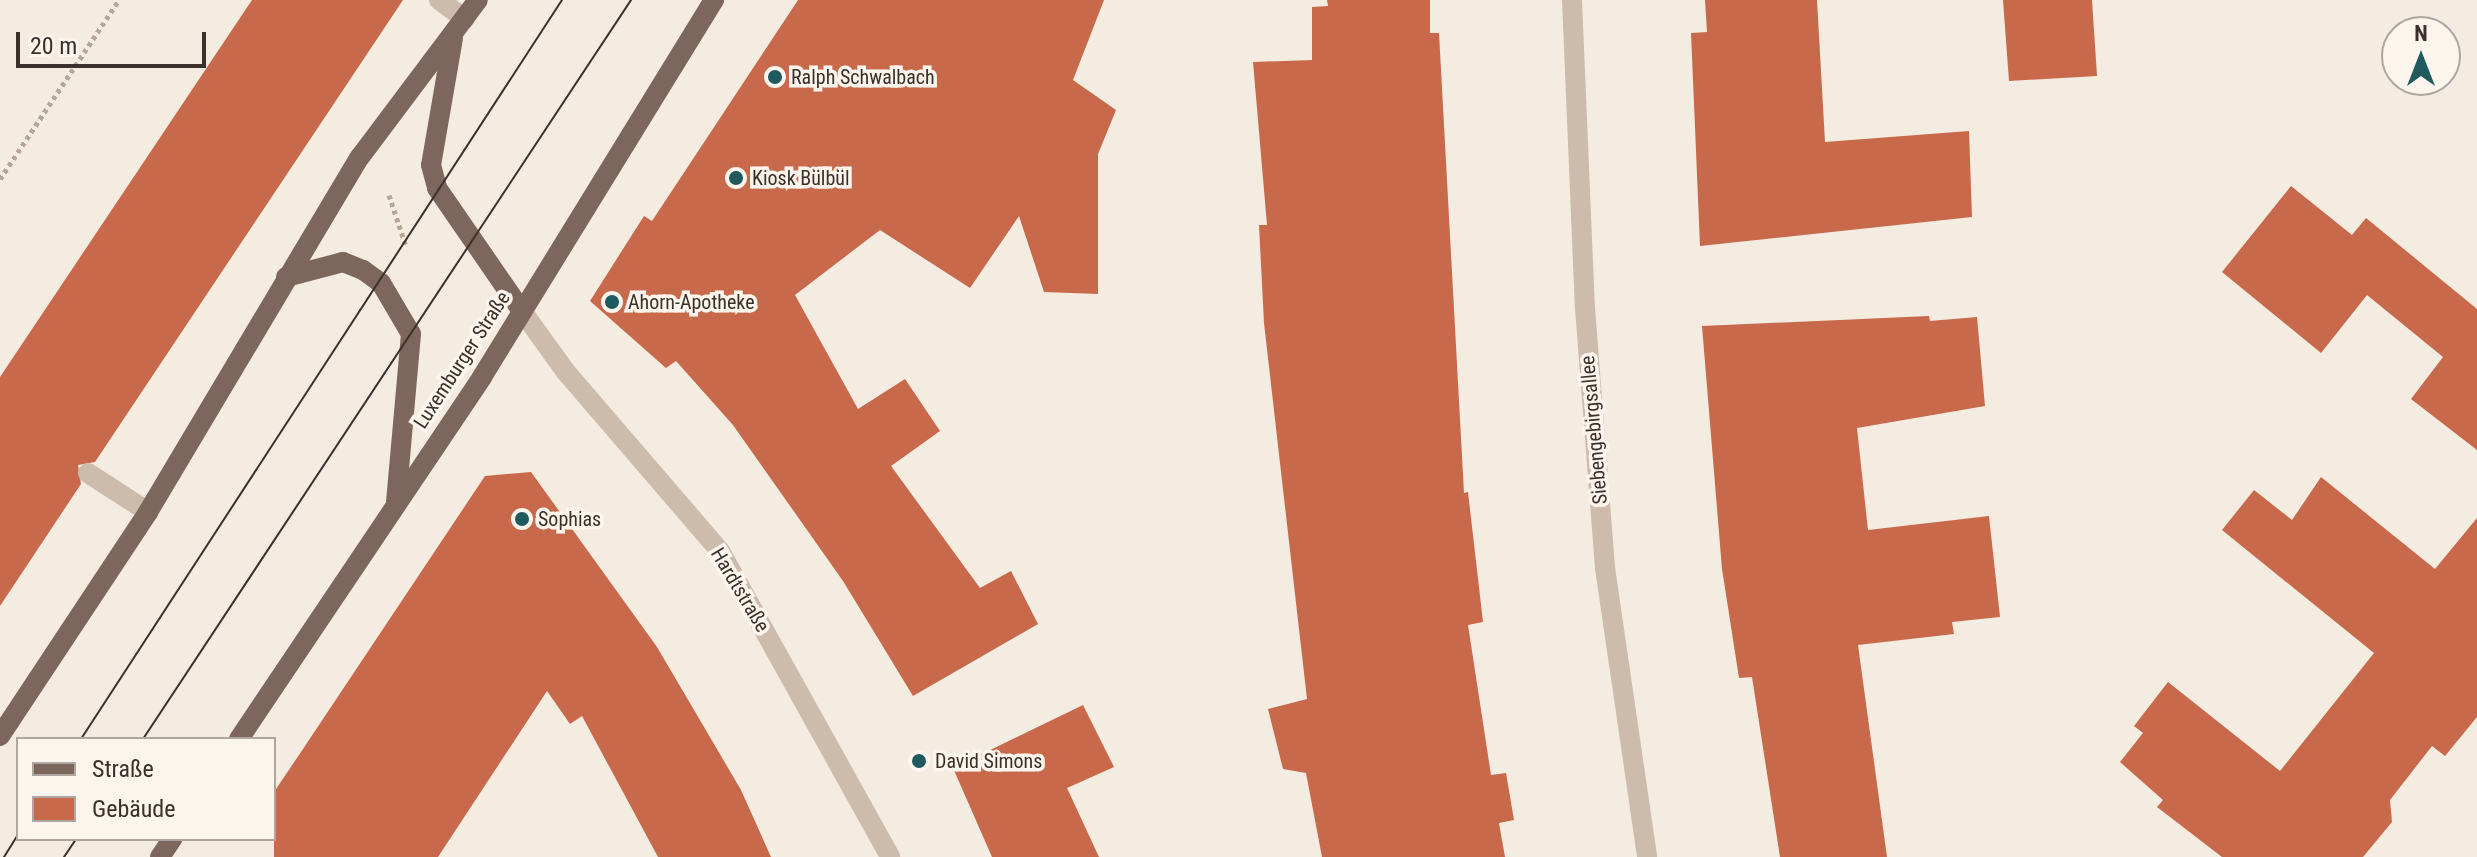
<!DOCTYPE html>
<html>
<head>
<meta charset="utf-8">
<style>
	body { margin:0 }
	#map { position:relative; width:2477px; height:857px; overflow:hidden; background:#f4ebe1; font-family:"Roboto Condensed",sans-serif }
	div>[style] { position:absolute }
	.building>* { inset:0; background:#c8694b }
	.path>* { height:5px; margin-top:-2.5px; transform-origin:0; background:repeating-linear-gradient(90deg,#b9a596 0 4px,transparent 0 8px) }
	.service>* { height:20px; margin:-10px; padding:0 10px; transform-origin:10px; border-radius:10px; background:#cdbbac }
	.minor>* { height:20px; margin:-10px; padding:0 10px; transform-origin:10px; border-radius:10px; background:#cdbbac }
	.primary>* { height:20px; margin:-10px; padding:0 10px; transform-origin:10px; border-radius:10px; background:#7d675c }
	.tram>* { height:2px; margin:-1px; padding:0 1px; transform-origin:1px; border-radius:1px; background:#3b302b }
	.dots>* { width:22px; height:22px; translate:-50% -50%; box-sizing:border-box; border:4px solid #fbf5ee; border-radius:50% }
	span { translate:-50% -50%; white-space:nowrap; text-align:center; line-height:1.15; -webkit-text-stroke:7px #fbf5ee; paint-order:stroke }
	.poi-label { font-size:20px; color:#3b302b }
	.left { translate:0 -50%; text-align:left }
	.street-label { font-size:20px; color:#3b302b }
	.legend { position:absolute; left:16px; top:737px; width:260px; height:104px; box-sizing:border-box; background:#fbf5ee; border:2px solid #aea6a0; margin:0; padding:10px 14px; list-style:none; font-size:24px; color:#3b302b }
	.legend li { display:flex; align-items:center; gap:16px; height:40px }
	.legend b { width:40px; border:2px solid #aea6a0 }
	.north { position:absolute; left:2381px; top:16px; width:80px; height:80px; box-sizing:border-box; background:#fbf5ee; border:2px solid #aea6a0; border-radius:50%; rotate:0deg; font-size:22px; font-weight:700; line-height:32px; text-align:center; color:#3b302b }
	.north::after { content:''; display:block; margin:auto; width:28px; height:36px; background:#1f5a5e; clip-path:polygon(50% 0,100% 100%,50% 72%,0 100%) }
	.scale { position:absolute; left:16px; top:32px; width:190px; height:36px; box-sizing:border-box; border:4px solid #3b302b; border-top:0; padding-left:10px; font-size:24px; line-height:28px; white-space:nowrap; color:#3b302b; -webkit-text-stroke:6px #fbf5ee; paint-order:stroke }
</style>
</head>
<body>
<div id="map">
	<div class="building">
		<div style="clip-path:polygon(252px 0,403px 0,95px 462px,78px 465px,81px 484px,0 606px,0 377px)"></div>
		<div style="clip-path:polygon(798px 0,1104px 0,1073px 80px,1116px 110px,1098px 154px,1098px 294px,1044px 292px,1019px 216px,970px 288px,880px 230px,795px 295px,858px 409px,905px 379px,940px 431px,891px 466px,980px 588px,1011px 571px,1038px 624px,913px 696px,843px 581px,733px 425px,676px 361px,666px 368px,590px 301px,644px 216px,652px 221px)"></div>
		<div style="clip-path:polygon(1327px 0,1430px 0,1430px 33px,1439px 33px,1464px 493px,1468px 492px,1483px 622px,1468px 625px,1491px 775px,1506px 773px,1514px 820px,1499px 823px,1505px 857px,1322px 857px,1306px 773px,1283px 769px,1268px 709px,1307px 699px,1264px 323px,1259px 225px,1267px 225px,1253px 62px,1312px 60px,1312px 7px,1328px 6px)"></div>
		<div style="clip-path:polygon(1705px 0,1817px 0,1825px 142px,1969px 131px,1972px 217px,1700px 246px,1691px 33px,1707px 32px)"></div>
		<div style="clip-path:polygon(2003px 0,2092px 0,2097px 76px,2009px 81px)"></div>
		<div style="clip-path:polygon(2291px 186px,2352px 235px,2366px 218px,2477px 309px,2477px 450px,2411px 399px,2443px 357px,2367px 295px,2321px 353px,2222px 272px)"></div>
		<div style="clip-path:polygon(1929px 316px,1930px 321px,1977px 317px,1985px 406px,1857px 428px,1868px 530px,1989px 516px,2000px 617px,1952px 622px,1954px 634px,1858px 645px,1887px 857px,1780px 857px,1752px 677px,1739px 678px,1722px 569px,1702px 326px)"></div>
		<div style="clip-path:polygon(531px 472px,657px 647px,741px 790px,771px 857px,658px 857px,582px 716px,570px 724px,547px 691px,438px 857px,274px 857px,274px 792px,303px 749px,485px 476px)"></div>
		<div style="clip-path:polygon(2321px 477px,2435px 569px,2477px 518px,2477px 717px,2445px 756px,2432px 746px,2390px 800px,2392px 822px,2363px 857px,2222px 857px,2157px 807px,2163px 800px,2120px 762px,2143px 733px,2134px 726px,2168px 682px,2280px 771px,2374px 653px,2222px 530px,2254px 490px,2292px 520px)"></div>
		<div style="clip-path:polygon(1083px 705px,1114px 767px,1067px 788px,1099px 857px,992px 857px,953px 768px)"></div>
	</div>
	<div class="path">
		<div style="left:0;top:179px;width:215px;rotate:-56.4deg"></div>
		<div style="left:389px;top:195px;width:54px;rotate:71.6deg"></div>
	</div>
	<div class="service">
		<div style="left:439px;top:0;width:32px;rotate:36deg"></div>
		<div style="left:88px;top:473px;width:72px;rotate:33deg"></div>
	</div>
	<div class="minor">
		<div style="left:1572px;top:0;width:308px;rotate:87.6deg"></div>
		<div style="left:1585px;top:308px;width:261px;rotate:85.6deg"></div>
		<div style="left:1605px;top:568px;width:292px;rotate:81.7deg"></div>
		<div style="left:522px;top:311px;width:75px;rotate:54.2deg"></div>
		<div style="left:566px;top:372px;width:236px;rotate:49.3deg"></div>
		<div style="left:720px;top:551px;width:350px;rotate:60.9deg"></div>
	</div>
	<div class="primary">
		<div style="left:453px;top:38px;width:129px;rotate:99.8deg"></div>
		<div style="left:431px;top:165px;width:24px;rotate:75deg"></div>
		<div style="left:437px;top:188px;width:150px;rotate:55.4deg"></div>
		<div style="left:286px;top:277px;width:59px;rotate:-14.7deg"></div>
		<div style="left:343px;top:262px;width:22px;rotate:22deg"></div>
		<div style="left:363px;top:270px;width:22px;rotate:36deg"></div>
		<div style="left:381px;top:283px;width:59px;rotate:59.5deg"></div>
		<div style="left:411px;top:334px;width:170px;rotate:95.1deg"></div>
		<div style="left:0;top:736px;width:268px;rotate:-56.5deg"></div>
		<div style="left:148px;top:512px;width:413px;rotate:-59.2deg"></div>
		<div style="left:360px;top:157px;width:196px;rotate:-53.1deg"></div>
		<div style="left:239px;top:739px;width:436px;rotate:-56.1deg"></div>
		<div style="left:482px;top:377px;width:443px;rotate:-58.4deg"></div>
		<div style="left:160px;top:857px;width:22px;rotate:-56deg"></div>
	</div>
	<div class="tram">
		<div style="left:81px;top:739px;width:882px;rotate:-56.94deg"></div>
		<div style="left:143px;top:739px;width:886px;rotate:-56.56deg"></div>
		<div style="left:4px;top:857px;width:26px;rotate:-58deg"></div>
		<div style="left:64px;top:857px;width:22px;rotate:-56deg"></div>
	</div>
	<div class="dots">
		<div style="left:775px;top:77px;background:#1f5a5e"></div>
		<div style="left:736px;top:178px;background:#1f5a5e"></div>
		<div style="left:612px;top:302px;background:#1f5a5e"></div>
		<div style="left:522px;top:519px;background:#1f5a5e"></div>
		<div style="left:919px;top:761px;background:#1f5a5e"></div>
	</div>
	<div class="poi-label">
		<span class="left" style="left:791px;top:77px">Ralph Schwalbach</span>
		<span class="left" style="left:752px;top:178px">Kiosk Bülbül</span>
		<span class="left" style="left:628px;top:302px">Ahorn-Apotheke</span>
		<span class="left" style="left:538px;top:519px">Sophias</span>
		<span class="left" style="left:935px;top:761px">David Simons</span>
	</div>
	<div class="street-label">
		<span style="left:462px;top:360px;rotate:-57deg">Luxemburger Straße</span>
		<span style="left:1594px;top:430px;rotate:-95deg">Siebengebirgsallee</span>
		<span style="left:740px;top:590px;rotate:59deg">Hardtstraße</span>
	</div>
	<ul class="legend">
	<li><b style="height:10px;background:#7d675c"></b>Straße</li>
	<li><b style="height:22px;background:#c8694b"></b>Gebäude</li>
	</ul>
	<div class="north">N</div>
	<div class="scale">20 m</div>
</div>
</body>
</html>
